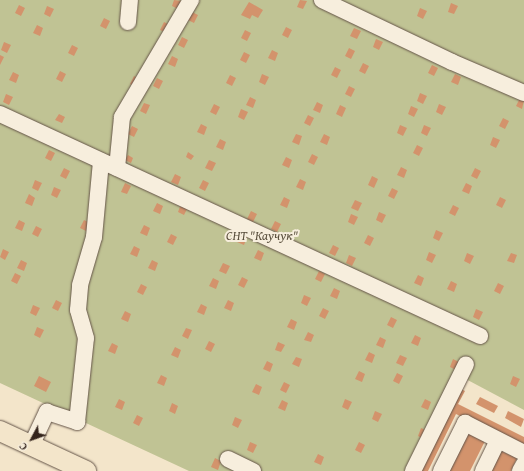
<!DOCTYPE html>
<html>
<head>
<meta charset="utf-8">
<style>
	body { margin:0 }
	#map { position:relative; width:524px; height:471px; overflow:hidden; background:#f3e5ca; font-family:"Gentium Book Plus",serif }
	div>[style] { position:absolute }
	.green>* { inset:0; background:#c0c394 }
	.building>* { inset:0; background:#d3936c }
	.roads { filter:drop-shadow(0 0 1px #645448) drop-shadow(0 0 1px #645448) }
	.minor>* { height:16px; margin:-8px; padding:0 8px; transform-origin:8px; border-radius:8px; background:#f7eedd }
	.major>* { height:20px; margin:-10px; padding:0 10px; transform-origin:10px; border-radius:10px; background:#f3e5ca }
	span { translate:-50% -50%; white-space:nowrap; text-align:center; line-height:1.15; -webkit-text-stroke:4px #f7eedd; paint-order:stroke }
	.park-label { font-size:13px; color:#574c3a; font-style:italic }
	.north { position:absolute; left:12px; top:419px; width:40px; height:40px; -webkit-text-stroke:3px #f7eedd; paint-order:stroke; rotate:229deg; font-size:11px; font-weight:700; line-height:16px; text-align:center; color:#34241c }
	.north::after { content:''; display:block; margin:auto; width:14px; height:18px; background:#34241c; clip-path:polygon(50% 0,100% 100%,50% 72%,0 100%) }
</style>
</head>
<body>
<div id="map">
	<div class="green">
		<div style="clip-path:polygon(0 0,524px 0,524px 410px,462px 377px,410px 471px,189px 471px,0 383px)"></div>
	</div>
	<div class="building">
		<div style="clip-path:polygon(174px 0,182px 1px,178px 9px,172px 6px)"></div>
		<div style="clip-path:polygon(300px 0,307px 1px,303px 9px,297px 7px)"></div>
		<div style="clip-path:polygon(249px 2px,263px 10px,258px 18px,252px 15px,250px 19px,241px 15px)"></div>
		<div style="clip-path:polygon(451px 3px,458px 6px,454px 14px,448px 12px)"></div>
		<div style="clip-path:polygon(19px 5px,25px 8px,21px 16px,15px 13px)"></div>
		<div style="clip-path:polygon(47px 6px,54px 9px,50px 17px,44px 14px)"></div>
		<div style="clip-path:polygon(420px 8px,427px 11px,423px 19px,417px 16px)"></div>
		<div style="clip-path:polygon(192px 12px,198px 15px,194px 23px,188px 20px)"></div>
		<div style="clip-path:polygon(104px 18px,110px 21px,106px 29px,100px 26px)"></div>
		<div style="clip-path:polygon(164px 22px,170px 25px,167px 33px,160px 30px)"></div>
		<div style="clip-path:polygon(37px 25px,43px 28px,40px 36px,33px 33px)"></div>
		<div style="clip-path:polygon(286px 27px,292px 30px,288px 38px,282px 35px)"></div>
		<div style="clip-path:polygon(354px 28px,361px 31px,357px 39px,350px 36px)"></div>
		<div style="clip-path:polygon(245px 30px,251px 33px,247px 41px,241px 38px)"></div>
		<div style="clip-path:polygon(182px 37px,188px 40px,184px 48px,178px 45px)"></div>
		<div style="clip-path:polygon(376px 39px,383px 42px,379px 50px,373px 47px)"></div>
		<div style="clip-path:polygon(4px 42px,11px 45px,7px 53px,1px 50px)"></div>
		<div style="clip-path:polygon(72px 45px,78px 48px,74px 56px,68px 53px)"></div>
		<div style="clip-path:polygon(349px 48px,355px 51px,351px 59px,345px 56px)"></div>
		<div style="clip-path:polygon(272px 50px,278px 53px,275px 61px,268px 58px)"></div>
		<div style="clip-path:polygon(244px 52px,250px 55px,246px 63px,240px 60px)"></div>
		<div style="clip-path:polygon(0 55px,4px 57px,0 65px)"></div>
		<div style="clip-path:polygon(172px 56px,178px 59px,175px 67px,168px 64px)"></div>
		<div style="clip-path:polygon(363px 63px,369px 66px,365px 74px,359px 71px)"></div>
		<div style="clip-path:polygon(432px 65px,438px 68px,434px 76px,428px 73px)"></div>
		<div style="clip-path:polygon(335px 67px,341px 70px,337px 78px,331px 75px)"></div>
		<div style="clip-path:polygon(60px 71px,66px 74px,62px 82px,56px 79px)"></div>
		<div style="clip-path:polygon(13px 72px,19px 75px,16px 83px,9px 80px)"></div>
		<div style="clip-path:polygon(262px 74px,269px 77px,265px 85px,259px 82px)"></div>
		<div style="clip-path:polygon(455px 74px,461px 77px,458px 85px,451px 82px)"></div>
		<div style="clip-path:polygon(230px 75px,236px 78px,232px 86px,226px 83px)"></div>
		<div style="clip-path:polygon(134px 76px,140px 79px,136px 87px,130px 84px)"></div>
		<div style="clip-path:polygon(157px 78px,163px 81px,159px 89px,153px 86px)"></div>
		<div style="clip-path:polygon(349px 86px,355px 89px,351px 97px,345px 94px)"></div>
		<div style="clip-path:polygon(420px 93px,427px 96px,423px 104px,417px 101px)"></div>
		<div style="clip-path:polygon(6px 94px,13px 97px,9px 105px,3px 102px)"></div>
		<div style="clip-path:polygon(250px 97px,256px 100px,253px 108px,246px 105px)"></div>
		<div style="clip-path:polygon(520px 98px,524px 100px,522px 109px,516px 106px)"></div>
		<div style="clip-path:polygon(317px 102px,323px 105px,320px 113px,313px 110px)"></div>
		<div style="clip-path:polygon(144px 103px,150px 105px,146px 114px,140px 111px)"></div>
		<div style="clip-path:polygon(214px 104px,220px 107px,216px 115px,210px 112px)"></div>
		<div style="clip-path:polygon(439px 104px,446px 107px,442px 115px,436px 112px)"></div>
		<div style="clip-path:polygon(340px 105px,346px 108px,342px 117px,336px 114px)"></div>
		<div style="clip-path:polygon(411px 106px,418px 109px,414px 117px,408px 114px)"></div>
		<div style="clip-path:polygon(241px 109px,248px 112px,244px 120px,238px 117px)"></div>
		<div style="clip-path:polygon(59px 114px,65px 117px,62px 123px,55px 120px)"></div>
		<div style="clip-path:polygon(308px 115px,314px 118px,310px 126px,304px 123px)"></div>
		<div style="clip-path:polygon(503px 118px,509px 121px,505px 129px,499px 126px)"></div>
		<div style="clip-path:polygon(201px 124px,207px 127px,204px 135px,197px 132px)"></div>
		<div style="clip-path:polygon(400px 125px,407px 128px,403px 136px,397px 133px)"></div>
		<div style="clip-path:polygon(424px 125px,431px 128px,427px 136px,421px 133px)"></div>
		<div style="clip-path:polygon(132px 126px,138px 129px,134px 137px,128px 134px)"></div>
		<div style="clip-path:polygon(296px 134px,302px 136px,299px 145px,292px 142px)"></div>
		<div style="clip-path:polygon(324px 134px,330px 137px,327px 145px,320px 142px)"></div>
		<div style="clip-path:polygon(493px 137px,500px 140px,496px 148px,490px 145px)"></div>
		<div style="clip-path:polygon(220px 139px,226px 142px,223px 150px,216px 147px)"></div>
		<div style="clip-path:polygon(417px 145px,423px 148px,419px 156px,413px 153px)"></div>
		<div style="clip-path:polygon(49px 150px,55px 153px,51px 161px,45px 158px)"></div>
		<div style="clip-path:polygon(188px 152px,194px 156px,191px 160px,186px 157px)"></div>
		<div style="clip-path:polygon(312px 154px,318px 157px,314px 165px,308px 162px)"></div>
		<div style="clip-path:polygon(128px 155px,133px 158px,131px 163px,125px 160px)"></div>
		<div style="clip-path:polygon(286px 157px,292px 160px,289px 168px,282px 165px)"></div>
		<div style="clip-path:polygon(209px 160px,216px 163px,212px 171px,205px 168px)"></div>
		<div style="clip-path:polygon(401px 167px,407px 170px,404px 178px,397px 175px)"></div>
		<div style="clip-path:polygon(64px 168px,70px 171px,66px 179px,60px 176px)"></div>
		<div style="clip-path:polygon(475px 168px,481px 171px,477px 179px,471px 176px)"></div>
		<div style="clip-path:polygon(175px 174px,181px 177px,178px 185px,171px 182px)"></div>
		<div style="clip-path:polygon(372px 176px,378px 179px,374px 188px,368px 185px)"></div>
		<div style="clip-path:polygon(300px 179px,306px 182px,303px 190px,296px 187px)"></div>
		<div style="clip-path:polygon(35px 180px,42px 183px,38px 191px,32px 188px)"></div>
		<div style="clip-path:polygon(203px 180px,209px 183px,205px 191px,199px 188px)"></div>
		<div style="clip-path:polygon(125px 183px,131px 186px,127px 194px,121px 192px)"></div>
		<div style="clip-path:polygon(466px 183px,472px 186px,469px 194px,462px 191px)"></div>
		<div style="clip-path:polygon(54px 187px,61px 190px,57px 198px,51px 195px)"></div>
		<div style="clip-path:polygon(392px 188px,398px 191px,394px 199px,388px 196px)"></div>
		<div style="clip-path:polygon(29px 194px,35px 198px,32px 206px,25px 203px)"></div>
		<div style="clip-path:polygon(284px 197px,290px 200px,287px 208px,280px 205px)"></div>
		<div style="clip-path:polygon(500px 197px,506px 200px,502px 208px,496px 205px)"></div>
		<div style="clip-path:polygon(355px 200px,362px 203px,358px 211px,351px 208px)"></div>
		<div style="clip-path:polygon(157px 203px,163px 206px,160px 214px,153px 211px)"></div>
		<div style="clip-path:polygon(181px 204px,188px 207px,184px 215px,178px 212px)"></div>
		<div style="clip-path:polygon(453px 205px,459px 208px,455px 216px,449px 213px)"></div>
		<div style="clip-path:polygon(251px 211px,257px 214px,253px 222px,247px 219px)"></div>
		<div style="clip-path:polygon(379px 212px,386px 215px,382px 223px,376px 220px)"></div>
		<div style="clip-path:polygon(351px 214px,358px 217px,354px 225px,348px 222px)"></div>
		<div style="clip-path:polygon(19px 220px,25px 223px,22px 231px,15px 228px)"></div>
		<div style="clip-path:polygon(84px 220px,90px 223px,86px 231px,80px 228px)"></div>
		<div style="clip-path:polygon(275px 221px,281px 224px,277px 232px,271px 229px)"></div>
		<div style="clip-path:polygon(144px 225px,150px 228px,147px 236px,140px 233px)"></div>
		<div style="clip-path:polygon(36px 226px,42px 229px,38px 237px,32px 234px)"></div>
		<div style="clip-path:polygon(436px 230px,443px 233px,439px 241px,433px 238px)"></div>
		<div style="clip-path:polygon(171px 234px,177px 237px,173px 245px,167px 242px)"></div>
		<div style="clip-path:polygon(241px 235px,247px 237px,244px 245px,237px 242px)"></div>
		<div style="clip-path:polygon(368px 235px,374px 238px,370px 246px,364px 243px)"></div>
		<div style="clip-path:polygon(333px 245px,339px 248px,335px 256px,329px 253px)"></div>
		<div style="clip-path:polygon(134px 246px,140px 249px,137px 257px,130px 254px)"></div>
		<div style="clip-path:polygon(3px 249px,9px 252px,5px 260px,0 257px)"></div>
		<div style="clip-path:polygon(258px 250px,264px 253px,261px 261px,254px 258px)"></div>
		<div style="clip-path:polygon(429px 252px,436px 255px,432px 263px,426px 260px)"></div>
		<div style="clip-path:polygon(467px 253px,474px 256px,470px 264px,464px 261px)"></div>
		<div style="clip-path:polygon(511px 253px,517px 255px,514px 263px,507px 261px)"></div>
		<div style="clip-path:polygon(349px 255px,356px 258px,352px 266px,346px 263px)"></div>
		<div style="clip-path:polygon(21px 260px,27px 263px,24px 271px,17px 268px)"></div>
		<div style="clip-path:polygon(152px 260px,158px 263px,155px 271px,148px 268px)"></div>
		<div style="clip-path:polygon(223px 263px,230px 266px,226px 274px,219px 271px)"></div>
		<div style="clip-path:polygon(319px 271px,325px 274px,321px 282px,315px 279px)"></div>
		<div style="clip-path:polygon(15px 273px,21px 276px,17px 284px,11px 281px)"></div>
		<div style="clip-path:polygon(418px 275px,424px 278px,421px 286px,414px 283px)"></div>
		<div style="clip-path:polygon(242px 277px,248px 280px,244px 288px,238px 285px)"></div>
		<div style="clip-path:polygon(213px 278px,219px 281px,216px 289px,209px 286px)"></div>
		<div style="clip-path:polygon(451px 281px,457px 284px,454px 292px,447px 289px)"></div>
		<div style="clip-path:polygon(498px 283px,504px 286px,500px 294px,494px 291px)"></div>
		<div style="clip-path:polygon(141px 284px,147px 287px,143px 295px,137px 292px)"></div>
		<div style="clip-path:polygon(334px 288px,340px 291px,337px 299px,330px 296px)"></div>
		<div style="clip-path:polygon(304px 295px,311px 298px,307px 306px,301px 303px)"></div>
		<div style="clip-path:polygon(56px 300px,62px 303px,58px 311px,52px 308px)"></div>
		<div style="clip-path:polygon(228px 300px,234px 303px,231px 311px,224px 308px)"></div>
		<div style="clip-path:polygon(201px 304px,207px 307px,204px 315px,197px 312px)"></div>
		<div style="clip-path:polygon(33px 305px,40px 308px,36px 316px,30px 313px)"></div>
		<div style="clip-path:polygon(323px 308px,329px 311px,325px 319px,319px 316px)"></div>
		<div style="clip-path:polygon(476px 309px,483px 312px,479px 320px,473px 317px)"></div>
		<div style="clip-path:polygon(125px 311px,131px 314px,128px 322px,121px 319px)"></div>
		<div style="clip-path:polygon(391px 317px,397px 320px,393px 328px,387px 325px)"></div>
		<div style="clip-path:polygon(291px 319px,297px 322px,294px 330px,287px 327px)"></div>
		<div style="clip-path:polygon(37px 327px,44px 330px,40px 338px,34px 335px)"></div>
		<div style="clip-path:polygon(186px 328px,192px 330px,188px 339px,182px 336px)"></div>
		<div style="clip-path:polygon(308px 332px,314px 335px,311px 342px,304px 340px)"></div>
		<div style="clip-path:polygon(415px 335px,421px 338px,418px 346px,411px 343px)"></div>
		<div style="clip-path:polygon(380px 337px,386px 340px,383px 348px,376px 345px)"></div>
		<div style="clip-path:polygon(209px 341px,215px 344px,211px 352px,205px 349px)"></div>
		<div style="clip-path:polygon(278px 342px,285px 345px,281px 352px,275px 350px)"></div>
		<div style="clip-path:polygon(112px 343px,118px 346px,115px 354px,108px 351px)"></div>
		<div style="clip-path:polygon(175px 347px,181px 350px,178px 358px,171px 355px)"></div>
		<div style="clip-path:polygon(369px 352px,375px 355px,372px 363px,365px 360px)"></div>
		<div style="clip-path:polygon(400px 355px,407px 358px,403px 366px,396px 363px)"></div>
		<div style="clip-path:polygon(296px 357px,302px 359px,299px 367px,292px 364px)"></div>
		<div style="clip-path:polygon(453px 359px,459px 362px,456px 370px,450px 367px)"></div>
		<div style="clip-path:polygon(267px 361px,273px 364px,270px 372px,263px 369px)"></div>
		<div style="clip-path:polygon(359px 371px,365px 374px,362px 382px,355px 379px)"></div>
		<div style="clip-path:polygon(397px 373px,403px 376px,399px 384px,393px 381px)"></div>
		<div style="clip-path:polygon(161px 375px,167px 378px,164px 386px,157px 383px)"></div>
		<div style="clip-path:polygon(39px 376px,51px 382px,46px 392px,34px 386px)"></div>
		<div style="clip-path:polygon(513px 376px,520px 379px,516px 387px,510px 384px)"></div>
		<div style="clip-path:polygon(284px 382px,290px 385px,286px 393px,280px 390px)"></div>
		<div style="clip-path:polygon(256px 384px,262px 387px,259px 395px,252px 392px)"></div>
		<div style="clip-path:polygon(459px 388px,465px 391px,458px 404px,524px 437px,524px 448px,456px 414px,428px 471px,418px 471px)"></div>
		<div style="clip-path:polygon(480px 397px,498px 406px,494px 413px,476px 404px)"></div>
		<div style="clip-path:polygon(119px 399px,125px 402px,122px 410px,115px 407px)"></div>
		<div style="clip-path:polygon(345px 399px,352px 402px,348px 410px,342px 407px)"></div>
		<div style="clip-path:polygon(425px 399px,431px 402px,428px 410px,421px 407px)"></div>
		<div style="clip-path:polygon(282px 400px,288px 403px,285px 411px,278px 408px)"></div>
		<div style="clip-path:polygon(172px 403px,178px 406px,175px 414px,169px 411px)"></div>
		<div style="clip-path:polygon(375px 411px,382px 414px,378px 422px,372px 419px)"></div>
		<div style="clip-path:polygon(508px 411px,524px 419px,521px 427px,505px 418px)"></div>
		<div style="clip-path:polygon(137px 415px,143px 418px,139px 426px,133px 423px)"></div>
		<div style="clip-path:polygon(235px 417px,242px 420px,238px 428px,232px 425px)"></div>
		<div style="clip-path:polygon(421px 428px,428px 431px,424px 439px,418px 436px)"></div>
		<div style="clip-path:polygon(467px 432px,485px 441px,470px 471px,448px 471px)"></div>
		<div style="clip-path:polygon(250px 442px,257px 445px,253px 453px,247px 450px)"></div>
		<div style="clip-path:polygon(359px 442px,365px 445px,361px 453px,355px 450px)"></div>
		<div style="clip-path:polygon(499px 450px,517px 458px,511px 471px,489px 471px)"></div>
		<div style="clip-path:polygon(318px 454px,324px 457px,321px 465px,314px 462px)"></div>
		<div style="clip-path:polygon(215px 458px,221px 461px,218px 470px,211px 467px)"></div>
	</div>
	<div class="roads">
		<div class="minor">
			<div style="left:322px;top:0;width:144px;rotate:25.5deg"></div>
			<div style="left:452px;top:62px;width:78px;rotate:23.3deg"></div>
			<div style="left:128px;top:22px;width:22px;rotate:-85deg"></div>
			<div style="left:0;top:114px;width:529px;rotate:24.82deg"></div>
			<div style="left:117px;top:168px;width:51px;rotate:-84.4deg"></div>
			<div style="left:122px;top:117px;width:136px;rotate:-59.5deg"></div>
			<div style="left:31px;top:446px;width:38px;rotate:-65deg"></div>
			<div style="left:47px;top:412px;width:32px;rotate:18deg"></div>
			<div style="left:77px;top:422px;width:84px;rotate:-83.9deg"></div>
			<div style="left:86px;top:338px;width:29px;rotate:-106deg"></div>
			<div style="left:78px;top:310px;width:25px;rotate:-85deg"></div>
			<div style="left:80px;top:285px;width:50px;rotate:-73.7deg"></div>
			<div style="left:94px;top:237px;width:76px;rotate:-84.7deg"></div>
			<div style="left:228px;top:459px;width:28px;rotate:26deg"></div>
			<div style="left:413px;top:471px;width:119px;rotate:-63.6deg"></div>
			<div style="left:441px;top:471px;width:54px;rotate:-63.4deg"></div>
			<div style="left:465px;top:423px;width:66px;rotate:27deg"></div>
			<div style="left:483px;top:471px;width:34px;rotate:-64deg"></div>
			<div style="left:520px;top:471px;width:8px;rotate:-60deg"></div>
		</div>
		<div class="major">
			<div style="left:0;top:431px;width:95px;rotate:24.9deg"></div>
		</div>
	</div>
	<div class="park-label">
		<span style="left:262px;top:236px">СНТ "Каучук"</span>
	</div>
	<div class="north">С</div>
</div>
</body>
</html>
